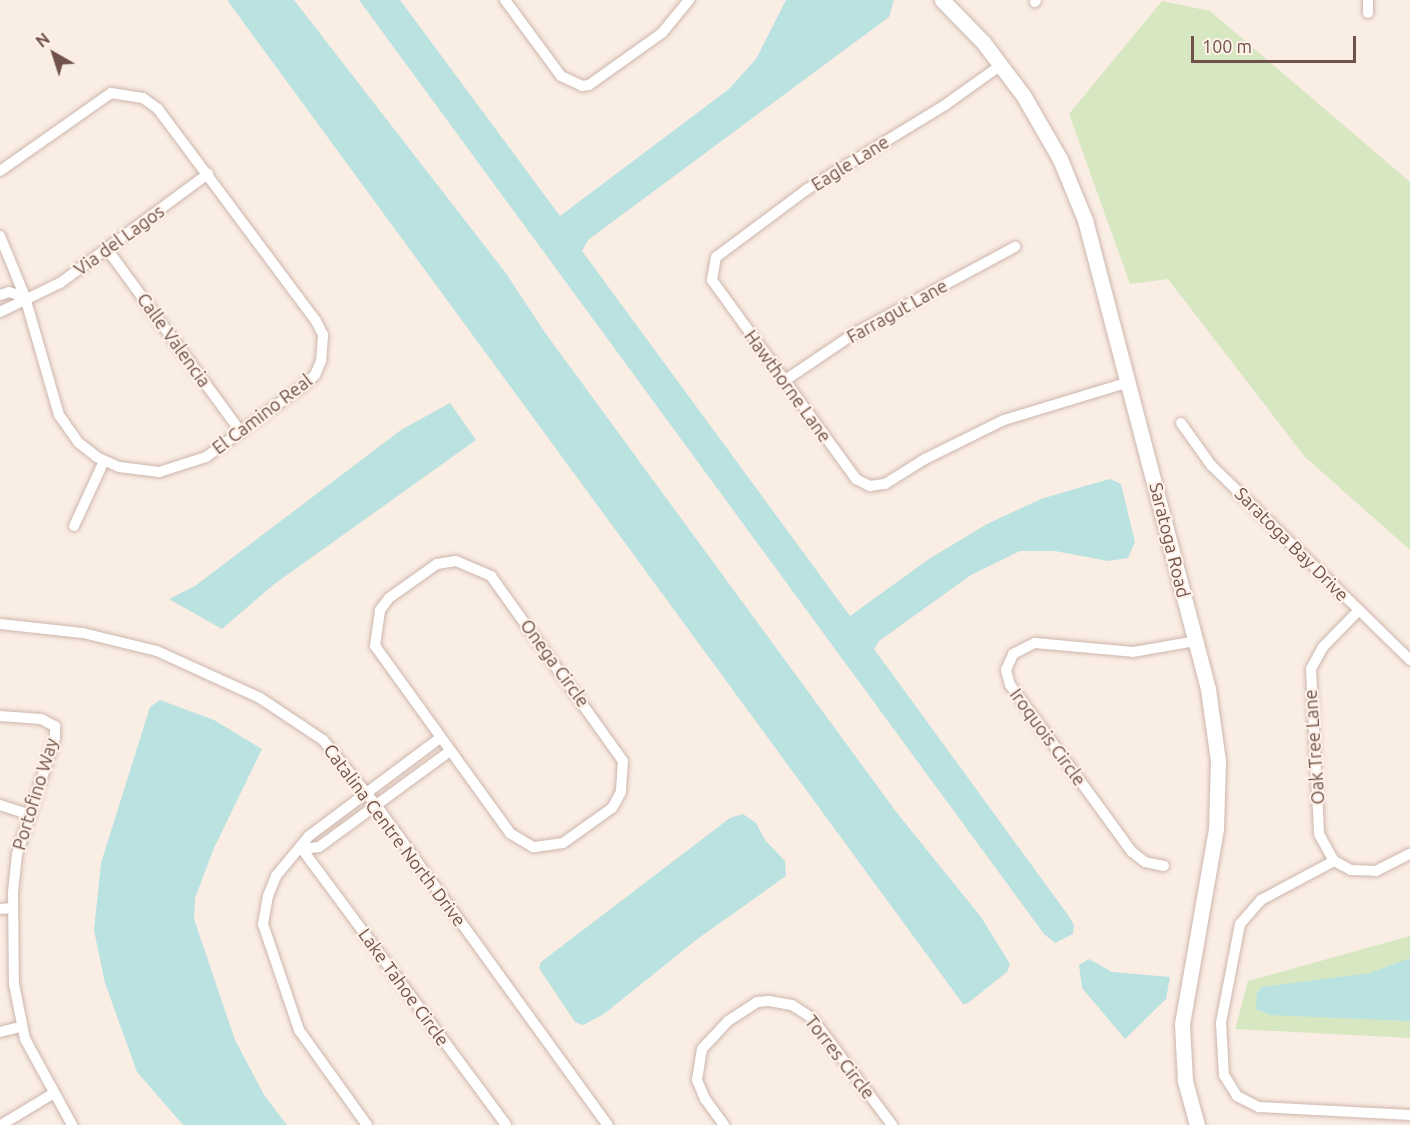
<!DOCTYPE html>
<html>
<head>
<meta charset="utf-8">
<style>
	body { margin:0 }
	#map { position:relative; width:1410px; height:1125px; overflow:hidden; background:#faede3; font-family:Ubuntu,sans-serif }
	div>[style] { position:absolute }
	.green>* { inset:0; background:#d7e7c2 }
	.water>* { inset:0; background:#b9e2e1 }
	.roads { filter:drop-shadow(0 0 2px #cdb6ad) drop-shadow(0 0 2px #cdb6ad) }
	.street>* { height:10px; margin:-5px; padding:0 5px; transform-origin:5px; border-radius:5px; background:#fff }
	.secondary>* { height:15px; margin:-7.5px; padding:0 7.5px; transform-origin:7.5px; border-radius:7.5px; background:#fff }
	span { translate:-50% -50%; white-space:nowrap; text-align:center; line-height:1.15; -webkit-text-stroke:4.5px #fef2e8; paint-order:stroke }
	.street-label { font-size:18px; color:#70524b }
	.north { position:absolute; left:24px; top:24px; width:60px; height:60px; -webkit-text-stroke:4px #fef2e8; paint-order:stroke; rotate:321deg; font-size:16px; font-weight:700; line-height:24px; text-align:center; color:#70524b }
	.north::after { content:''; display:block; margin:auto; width:21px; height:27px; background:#70524b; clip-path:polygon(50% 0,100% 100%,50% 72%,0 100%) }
	.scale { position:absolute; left:1191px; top:36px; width:165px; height:27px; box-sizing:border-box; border:3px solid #70524b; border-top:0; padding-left:8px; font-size:18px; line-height:21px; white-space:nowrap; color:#70524b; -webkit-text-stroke:4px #fef2e8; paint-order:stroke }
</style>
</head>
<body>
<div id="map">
	<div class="green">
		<div style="clip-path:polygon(1162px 1px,1210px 11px,1410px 182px,1410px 550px,1305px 457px,1168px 279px,1130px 284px,1069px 114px)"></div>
		<div style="clip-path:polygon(1410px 936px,1410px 1038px,1235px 1029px,1248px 981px)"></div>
	</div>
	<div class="water">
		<div style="clip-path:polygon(227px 0,294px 0,505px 272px,546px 334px,897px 813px,981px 917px,1010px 964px,1007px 972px,968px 1003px,963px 1004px)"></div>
		<div style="clip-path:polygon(359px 0,400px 0,560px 216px,729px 89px,756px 59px,786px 0,894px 0,889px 17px,588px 240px,582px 251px,850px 616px,929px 559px,987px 524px,1041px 499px,1085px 486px,1110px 479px,1121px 484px,1135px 542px,1128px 558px,1108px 561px,1055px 551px,1020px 551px,971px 575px,879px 641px,874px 649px,1068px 915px,1074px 925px,1073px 934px,1055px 943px,1044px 934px)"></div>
		<div style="clip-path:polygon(450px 403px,476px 440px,273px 585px,222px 629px,169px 599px,195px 586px,401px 430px)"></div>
		<div style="clip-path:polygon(160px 700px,214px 720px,262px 749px,214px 848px,195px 898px,194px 919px,235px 1040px,264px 1095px,287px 1125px,183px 1125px,137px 1072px,105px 983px,94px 930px,101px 863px,150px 707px)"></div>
		<div style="clip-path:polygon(743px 814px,756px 823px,765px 840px,785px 861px,786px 876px,696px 940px,604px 1014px,583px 1025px,575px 1022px,539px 968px,541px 962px,730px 818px)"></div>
		<div style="clip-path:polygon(1410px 958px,1410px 1021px,1270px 1015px,1256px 1009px,1257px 993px,1262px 987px,1370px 973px)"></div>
		<div style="clip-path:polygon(1089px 959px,1112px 972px,1170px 977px,1166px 999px,1125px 1039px,1082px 988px,1079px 965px)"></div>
	</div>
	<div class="roads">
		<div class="street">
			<div style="left:505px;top:0;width:94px;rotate:53.6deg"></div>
			<div style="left:561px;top:76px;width:23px;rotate:25deg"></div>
			<div style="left:582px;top:86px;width:7px;rotate:-8deg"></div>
			<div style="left:589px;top:85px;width:90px;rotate:-35.5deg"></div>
			<div style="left:662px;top:33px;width:43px;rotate:-50.7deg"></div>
			<div style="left:1368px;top:0;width:13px;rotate:90deg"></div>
			<div style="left:1035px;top:2px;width:2px;rotate:-63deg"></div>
			<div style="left:1001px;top:65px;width:69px;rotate:144.5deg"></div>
			<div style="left:945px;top:105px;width:163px;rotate:148.6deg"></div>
			<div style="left:806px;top:190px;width:112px;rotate:143.3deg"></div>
			<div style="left:716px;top:257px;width:23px;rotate:100deg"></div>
			<div style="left:712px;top:280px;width:246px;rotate:54.1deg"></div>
			<div style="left:856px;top:479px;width:16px;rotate:27deg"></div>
			<div style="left:870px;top:486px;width:15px;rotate:-8deg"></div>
			<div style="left:885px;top:484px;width:47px;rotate:-32deg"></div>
			<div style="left:925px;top:459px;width:88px;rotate:-26.3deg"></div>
			<div style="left:1004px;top:420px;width:131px;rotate:-16.9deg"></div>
			<div style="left:0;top:171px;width:136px;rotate:-35.1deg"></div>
			<div style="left:111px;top:93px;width:32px;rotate:9deg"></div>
			<div style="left:143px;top:98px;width:19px;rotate:36deg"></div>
			<div style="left:158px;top:109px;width:264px;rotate:53.3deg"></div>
			<div style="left:316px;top:321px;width:16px;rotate:63deg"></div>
			<div style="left:323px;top:335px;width:26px;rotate:94deg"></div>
			<div style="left:321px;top:361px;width:15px;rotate:113deg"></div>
			<div style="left:315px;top:375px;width:15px;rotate:138deg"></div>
			<div style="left:304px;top:385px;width:122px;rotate:143.7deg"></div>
			<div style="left:206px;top:457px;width:49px;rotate:162.3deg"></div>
			<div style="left:159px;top:472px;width:40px;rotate:-172.9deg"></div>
			<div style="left:119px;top:467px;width:24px;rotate:-156deg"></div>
			<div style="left:97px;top:457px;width:24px;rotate:-142deg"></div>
			<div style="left:78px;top:442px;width:33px;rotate:-125deg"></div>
			<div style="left:59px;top:415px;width:123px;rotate:-106.1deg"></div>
			<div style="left:25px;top:297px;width:66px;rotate:-112.3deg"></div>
			<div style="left:107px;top:249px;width:227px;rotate:53.8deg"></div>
			<div style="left:0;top:295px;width:9px;rotate:-18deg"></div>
			<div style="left:9px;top:292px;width:17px;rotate:17deg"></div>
			<div style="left:0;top:312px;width:67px;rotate:-25.8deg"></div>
			<div style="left:60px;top:283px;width:184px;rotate:-36.4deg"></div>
			<div style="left:784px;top:381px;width:86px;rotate:-34.1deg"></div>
			<div style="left:855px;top:333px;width:182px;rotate:-28.3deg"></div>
			<div style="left:1181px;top:423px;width:52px;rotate:54.5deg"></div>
			<div style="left:1211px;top:465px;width:279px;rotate:44.4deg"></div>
			<div style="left:74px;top:526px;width:72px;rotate:-65.2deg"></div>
			<div style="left:456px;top:561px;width:38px;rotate:23deg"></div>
			<div style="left:491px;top:576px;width:227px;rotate:54.5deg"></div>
			<div style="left:623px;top:761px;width:31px;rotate:94deg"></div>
			<div style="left:621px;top:792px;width:18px;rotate:119deg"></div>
			<div style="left:612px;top:808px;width:60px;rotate:144.5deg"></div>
			<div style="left:563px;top:843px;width:30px;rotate:172deg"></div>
			<div style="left:533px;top:847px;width:27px;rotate:-149deg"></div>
			<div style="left:510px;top:833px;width:231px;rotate:-125.8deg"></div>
			<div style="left:375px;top:646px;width:36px;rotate:-82deg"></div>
			<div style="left:380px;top:610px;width:15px;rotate:-53deg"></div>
			<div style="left:389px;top:598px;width:59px;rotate:-35.3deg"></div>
			<div style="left:437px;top:564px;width:19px;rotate:-9deg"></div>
			<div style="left:1359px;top:610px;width:52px;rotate:134.2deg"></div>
			<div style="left:1323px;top:647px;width:25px;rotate:119deg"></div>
			<div style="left:1311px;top:669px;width:165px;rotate:87.2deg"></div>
			<div style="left:1319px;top:834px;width:31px;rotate:61deg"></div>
			<div style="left:1334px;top:861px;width:19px;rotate:28deg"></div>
			<div style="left:1351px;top:870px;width:25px;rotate:2deg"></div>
			<div style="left:1376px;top:871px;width:38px;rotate:-27deg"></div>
			<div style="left:0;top:624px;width:83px;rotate:6.2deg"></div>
			<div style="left:83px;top:633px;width:76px;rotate:13.7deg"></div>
			<div style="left:157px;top:651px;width:113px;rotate:24.5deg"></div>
			<div style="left:260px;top:698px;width:76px;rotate:33.7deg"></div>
			<div style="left:323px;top:740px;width:84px;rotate:50.8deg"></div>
			<div style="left:376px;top:805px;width:395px;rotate:54.1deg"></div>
			<div style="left:0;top:716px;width:41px;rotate:4.2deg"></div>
			<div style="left:41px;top:719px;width:16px;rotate:27deg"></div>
			<div style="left:55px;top:726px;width:12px;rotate:90deg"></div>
			<div style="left:55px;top:738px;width:122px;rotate:108.1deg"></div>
			<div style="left:17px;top:854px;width:39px;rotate:96deg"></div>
			<div style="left:13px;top:893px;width:91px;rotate:89.4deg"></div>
			<div style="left:14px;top:984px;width:56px;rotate:78.7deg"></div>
			<div style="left:25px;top:1039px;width:98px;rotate:61.3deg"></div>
			<div style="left:0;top:805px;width:32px;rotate:18deg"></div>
			<div style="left:302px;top:849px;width:343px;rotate:53.5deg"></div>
			<div style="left:302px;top:849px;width:17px;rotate:-7deg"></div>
			<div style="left:319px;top:847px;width:162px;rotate:-36.2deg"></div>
			<div style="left:1334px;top:861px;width:83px;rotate:151.9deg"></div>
			<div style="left:1261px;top:900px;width:32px;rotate:131deg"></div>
			<div style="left:1240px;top:924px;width:101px;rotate:100.9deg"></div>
			<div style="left:1221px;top:1023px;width:52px;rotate:86.7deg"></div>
			<div style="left:1224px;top:1075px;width:25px;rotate:58deg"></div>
			<div style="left:1237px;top:1096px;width:25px;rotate:27deg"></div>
			<div style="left:1259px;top:1107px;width:151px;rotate:3deg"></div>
			<div style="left:1164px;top:866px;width:19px;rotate:-168deg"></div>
			<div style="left:1145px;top:862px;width:16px;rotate:-142deg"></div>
			<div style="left:1132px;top:852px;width:207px;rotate:-126.1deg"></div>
			<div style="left:1010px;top:685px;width:16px;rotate:-105deg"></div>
			<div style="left:1006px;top:670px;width:17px;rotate:-66deg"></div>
			<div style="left:1013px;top:654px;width:25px;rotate:-27deg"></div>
			<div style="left:1035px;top:643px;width:98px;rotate:5.2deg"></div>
			<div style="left:1133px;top:652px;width:64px;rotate:-9.9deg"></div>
			<div style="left:0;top:909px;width:13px;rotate:-4deg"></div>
			<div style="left:0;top:1032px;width:21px;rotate:-14deg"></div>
			<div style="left:1px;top:1125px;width:62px;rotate:-31.1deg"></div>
			<div style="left:367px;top:1125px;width:117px;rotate:-125.6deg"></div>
			<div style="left:299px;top:1030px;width:112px;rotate:-108.8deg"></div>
			<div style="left:263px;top:924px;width:28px;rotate:-80deg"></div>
			<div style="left:268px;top:896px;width:22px;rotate:-68deg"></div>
			<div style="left:276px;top:876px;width:52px;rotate:-50.5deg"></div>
			<div style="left:309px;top:836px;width:164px;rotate:-36.8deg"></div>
			<div style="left:724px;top:1125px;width:32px;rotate:-126deg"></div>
			<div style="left:705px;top:1099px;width:21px;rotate:-113deg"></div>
			<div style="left:697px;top:1080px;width:31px;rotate:-81deg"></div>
			<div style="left:702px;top:1049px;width:38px;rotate:-47deg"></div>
			<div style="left:728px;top:1021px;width:35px;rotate:-33deg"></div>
			<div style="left:757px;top:1002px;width:12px;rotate:-5deg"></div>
			<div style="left:769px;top:1001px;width:23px;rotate:10deg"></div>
			<div style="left:792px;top:1005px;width:24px;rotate:33deg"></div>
			<div style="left:812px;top:1018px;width:134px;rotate:53.2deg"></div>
		</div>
		<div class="secondary">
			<div style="left:942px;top:0;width:59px;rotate:45.7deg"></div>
			<div style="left:983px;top:42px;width:66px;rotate:53deg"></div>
			<div style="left:1023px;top:95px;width:74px;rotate:60deg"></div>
			<div style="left:1060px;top:159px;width:66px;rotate:67.7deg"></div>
			<div style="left:1085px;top:220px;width:485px;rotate:75.3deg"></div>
			<div style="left:1208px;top:689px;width:73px;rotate:82.1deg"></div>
			<div style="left:1218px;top:761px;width:68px;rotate:91.7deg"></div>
			<div style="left:1216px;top:829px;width:198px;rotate:99.9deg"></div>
			<div style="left:1182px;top:1024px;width:57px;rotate:87deg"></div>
			<div style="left:1185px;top:1081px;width:46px;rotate:74.7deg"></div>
		</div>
	</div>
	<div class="street-label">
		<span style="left:850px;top:163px;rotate:-32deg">Eagle Lane</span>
		<span style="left:119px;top:240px;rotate:-36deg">Via del Lagos</span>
		<span style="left:897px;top:311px;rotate:-29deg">Farragut Lane</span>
		<span style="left:174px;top:340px;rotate:54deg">Calle Valencia</span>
		<span style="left:788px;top:386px;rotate:54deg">Hawthorne Lane</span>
		<span style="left:262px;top:414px;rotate:-37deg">El Camino Real</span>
		<span style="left:1170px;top:540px;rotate:76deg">Saratoga Road</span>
		<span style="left:1292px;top:544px;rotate:45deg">Saratoga Bay Drive</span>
		<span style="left:555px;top:663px;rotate:54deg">Onega Circle</span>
		<span style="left:1048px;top:737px;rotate:54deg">Iroquois Circle</span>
		<span style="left:1314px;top:747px;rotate:-94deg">Oak Tree Lane</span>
		<span style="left:35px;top:794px;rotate:-73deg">Portofino Way</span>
		<span style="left:395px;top:835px;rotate:53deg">Catalina Centre North Drive</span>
		<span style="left:404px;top:987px;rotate:54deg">Lake Tahoe Circle</span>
		<span style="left:840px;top:1057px;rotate:52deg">Torres Circle</span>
	</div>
	<div class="north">N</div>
	<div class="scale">100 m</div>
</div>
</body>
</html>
